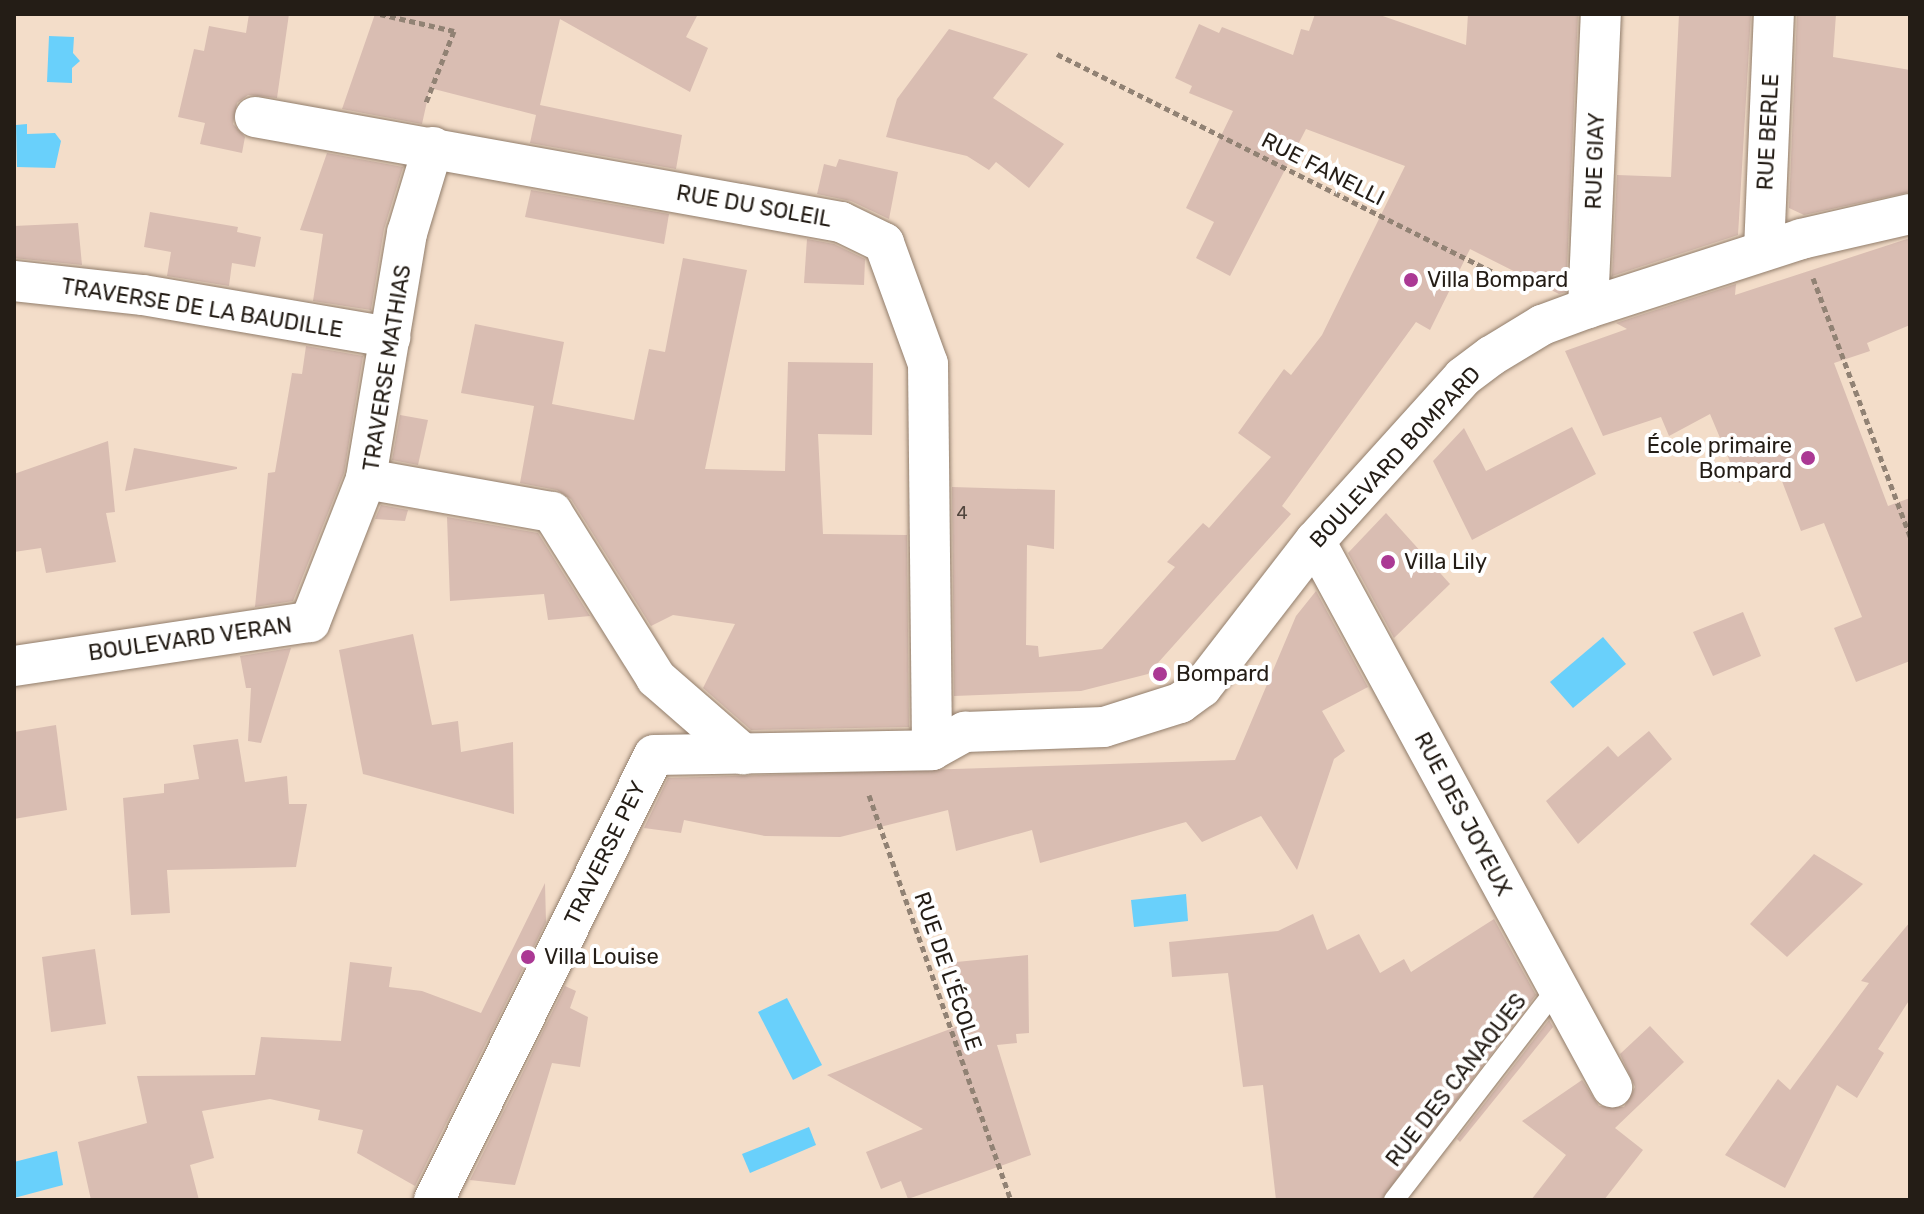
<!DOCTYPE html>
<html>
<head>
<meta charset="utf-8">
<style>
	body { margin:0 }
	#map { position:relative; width:1924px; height:1214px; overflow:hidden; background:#f3ddc9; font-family:Rubik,sans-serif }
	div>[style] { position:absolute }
	.water>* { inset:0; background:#69d0fb }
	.building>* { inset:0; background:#d9bdb2 }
	.path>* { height:5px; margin-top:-2.5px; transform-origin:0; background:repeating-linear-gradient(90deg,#918274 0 6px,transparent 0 10px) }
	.roads { filter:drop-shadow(0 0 2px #917d6b) drop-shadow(0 0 2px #917d6b) }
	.service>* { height:20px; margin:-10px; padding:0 10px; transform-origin:10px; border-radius:10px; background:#fff }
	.minor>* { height:40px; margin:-20px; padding:0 20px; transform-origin:20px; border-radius:20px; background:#fff }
	.dots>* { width:22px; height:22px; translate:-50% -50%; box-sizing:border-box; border:4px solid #fff; border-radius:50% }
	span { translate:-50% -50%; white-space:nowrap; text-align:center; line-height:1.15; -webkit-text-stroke:8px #fff; paint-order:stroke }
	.number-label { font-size:18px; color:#51453d }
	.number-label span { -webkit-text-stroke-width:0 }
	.street-label { font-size:22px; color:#241d16 }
	.poi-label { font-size:22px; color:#241d16 }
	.left { translate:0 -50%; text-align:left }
	.right { translate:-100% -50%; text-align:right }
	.frame { position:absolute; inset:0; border:16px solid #241d16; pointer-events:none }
</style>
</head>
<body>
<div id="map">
	<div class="water">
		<div style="clip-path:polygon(49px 36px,74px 37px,73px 53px,80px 61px,72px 68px,72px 83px,47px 82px)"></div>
		<div style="clip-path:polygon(27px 124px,27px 134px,55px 133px,61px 141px,55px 168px,17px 167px,16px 125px)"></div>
		<div style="clip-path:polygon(1603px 637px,1626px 664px,1573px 708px,1550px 682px)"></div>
		<div style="clip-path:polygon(1186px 894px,1188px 921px,1134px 927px,1131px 900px)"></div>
		<div style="clip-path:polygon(787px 998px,822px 1065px,793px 1080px,758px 1012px)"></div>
		<div style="clip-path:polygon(809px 1127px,816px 1145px,750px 1173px,742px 1154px)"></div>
		<div style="clip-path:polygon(57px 1151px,63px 1185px,14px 1198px,14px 1162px)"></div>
	</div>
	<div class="building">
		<div style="clip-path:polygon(249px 14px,289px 14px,277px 98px,248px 95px,237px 103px,233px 124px,245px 137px,242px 153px,200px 144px,205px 123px,178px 117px,194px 49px,204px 51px,209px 26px,246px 33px)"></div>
		<div style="clip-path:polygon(375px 14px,698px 14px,686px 37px,708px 48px,690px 92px,560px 19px,540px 105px,682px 135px,676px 169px,530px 143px,536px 115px,430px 88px,422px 124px,342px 109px)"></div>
		<div style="clip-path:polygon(1315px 14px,1377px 14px,1466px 45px,1468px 14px,1578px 14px,1566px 292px,1559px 294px,1470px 249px,1430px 330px,1416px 322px,1282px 506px,1291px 514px,1148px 674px,1081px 691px,954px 696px,952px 487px,1055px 490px,1054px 549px,1027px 545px,1026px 645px,1038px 646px,1039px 657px,1102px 649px,1175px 567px,1167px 562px,1203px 523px,1209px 528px,1271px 457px,1238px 433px,1284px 369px,1291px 375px,1322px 335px,1405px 166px,1306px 129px,1230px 276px,1196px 258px,1214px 222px,1186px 208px,1233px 111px,1189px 93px,1192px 86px,1175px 78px,1199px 24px,1219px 33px,1222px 27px,1293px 55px,1301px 29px,1309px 31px)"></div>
		<div style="clip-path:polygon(1679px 14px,1751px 14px,1738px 235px,1612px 276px,1617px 175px,1671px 177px)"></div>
		<div style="clip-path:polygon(1797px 14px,1836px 14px,1833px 57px,1910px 70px,1910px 192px,1804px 215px,1789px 208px)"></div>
		<div style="clip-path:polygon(949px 29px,1028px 54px,993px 98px,1064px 144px,1029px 188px,996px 162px,989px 170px,967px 156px,886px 137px,897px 99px)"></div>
		<div style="clip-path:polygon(327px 153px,403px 167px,384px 229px,371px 310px,313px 301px,323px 234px,300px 230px)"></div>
		<div style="clip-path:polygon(839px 159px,898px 172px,889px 219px,851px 201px,817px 194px,824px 164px,836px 167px)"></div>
		<div style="clip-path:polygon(531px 190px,669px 214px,664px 244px,525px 217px)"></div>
		<div style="clip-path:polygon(150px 212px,238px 227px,237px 232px,261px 237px,255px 267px,232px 263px,229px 286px,167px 276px,171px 252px,144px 247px)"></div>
		<div style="clip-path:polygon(78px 223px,82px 265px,14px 258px,14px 226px)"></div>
		<div style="clip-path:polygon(1910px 238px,1910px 325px,1867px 343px,1870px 351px,1834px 363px,1888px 506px,1910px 498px,1910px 661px,1856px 682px,1834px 628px,1862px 617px,1824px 523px,1801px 531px,1777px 468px,1739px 483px,1710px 414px,1669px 436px,1661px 417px,1603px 436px,1565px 351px,1627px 329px,1616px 323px,1736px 284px,1735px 295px)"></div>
		<div style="clip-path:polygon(807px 239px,834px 244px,865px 259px,864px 285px,804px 283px)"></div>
		<div style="clip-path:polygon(683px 258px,747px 270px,705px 469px,785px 471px,788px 362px,873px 363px,872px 435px,818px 434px,823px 534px,907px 535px,909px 727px,751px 730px,703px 688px,735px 624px,673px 615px,651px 626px,571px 499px,557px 490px,520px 483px,534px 406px,461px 393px,475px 324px,564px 342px,552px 404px,634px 420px,649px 349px,665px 352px)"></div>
		<div style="clip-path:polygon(306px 346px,363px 356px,344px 473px,293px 601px,255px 607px,268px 473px,275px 472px,292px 373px,302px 374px)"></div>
		<div style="clip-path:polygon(400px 415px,428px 420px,418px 465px,392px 460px)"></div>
		<div style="clip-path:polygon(1572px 427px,1596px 474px,1472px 540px,1433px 461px,1464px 428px,1486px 471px)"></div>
		<div style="clip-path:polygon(108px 441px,115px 512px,106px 513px,116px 562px,46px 573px,41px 548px,14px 552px,14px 474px)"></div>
		<div style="clip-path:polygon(134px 448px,237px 467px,237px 469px,125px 491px)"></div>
		<div style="clip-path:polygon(381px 505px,408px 510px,405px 521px,375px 519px)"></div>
		<div style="clip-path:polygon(1386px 513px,1450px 584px,1394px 638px,1348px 553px)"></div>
		<div style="clip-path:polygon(447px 517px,538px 533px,590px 616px,548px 620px,544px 594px,450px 601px)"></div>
		<div style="clip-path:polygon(1316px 591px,1368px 687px,1322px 711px,1345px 751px,1334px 759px,1297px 870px,1261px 816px,1202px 842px,1186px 822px,1040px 863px,1032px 830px,956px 851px,948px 810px,840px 837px,765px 836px,684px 820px,681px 833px,644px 828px,668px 778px,1235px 760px,1296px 616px)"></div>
		<div style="clip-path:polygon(1743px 612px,1761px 656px,1713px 676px,1693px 632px)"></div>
		<div style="clip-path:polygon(413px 634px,432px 725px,458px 721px,461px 752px,513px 742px,514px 814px,363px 774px,339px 650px)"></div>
		<div style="clip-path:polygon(291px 648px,261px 743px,248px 741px,251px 688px,246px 688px,240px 656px)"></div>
		<div style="clip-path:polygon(56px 725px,67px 810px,14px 819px,14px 732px)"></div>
		<div style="clip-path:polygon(1649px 731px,1672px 759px,1578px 844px,1546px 801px,1608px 746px,1618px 757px)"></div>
		<div style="clip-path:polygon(238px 739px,245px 782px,287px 776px,289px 804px,307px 804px,296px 867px,167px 870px,170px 913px,131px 915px,123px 798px,164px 793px,164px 784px,199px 779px,193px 745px)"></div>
		<div style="clip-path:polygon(1814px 854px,1863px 884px,1787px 957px,1750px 924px)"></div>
		<div style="clip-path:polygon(545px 883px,546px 922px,415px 1186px,357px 1153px,363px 1130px,318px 1120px,320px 1110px,270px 1099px,202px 1111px,214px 1158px,190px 1165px,199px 1200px,91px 1200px,78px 1142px,147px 1123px,137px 1076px,255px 1075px,261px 1037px,341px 1041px,350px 962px,392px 967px,389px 987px,422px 991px,481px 1013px)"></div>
		<div style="clip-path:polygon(1313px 914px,1327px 950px,1359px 934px,1380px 973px,1404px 959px,1411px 972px,1494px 919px,1536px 995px,1381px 1200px,1276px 1200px,1263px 1085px,1243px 1087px,1228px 973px,1172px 977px,1169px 942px,1278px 931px)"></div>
		<div style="clip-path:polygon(1910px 922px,1910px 999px,1878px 1049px,1884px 1053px,1857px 1098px,1837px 1085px,1785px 1188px,1725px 1155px,1778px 1079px,1790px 1090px,1869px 983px,1861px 981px)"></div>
		<div style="clip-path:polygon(95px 949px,106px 1024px,51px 1032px,42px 957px)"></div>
		<div style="clip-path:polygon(1028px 955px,1029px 1033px,1016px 1034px,1017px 1043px,997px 1045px,1031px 1155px,908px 1199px,901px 1181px,881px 1189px,866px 1152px,923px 1129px,827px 1075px,969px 1022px,946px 963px)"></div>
		<div style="clip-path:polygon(565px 986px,576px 991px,570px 1008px,588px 1017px,580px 1067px,552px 1063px,515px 1185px,470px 1180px)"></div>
		<div style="clip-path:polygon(1549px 1020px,1553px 1027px,1460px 1142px,1457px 1139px)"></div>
		<div style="clip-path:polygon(1650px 1026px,1684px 1062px,1615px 1128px,1643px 1150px,1604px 1200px,1531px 1200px,1566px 1155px,1522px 1121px,1582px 1080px,1599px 1106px,1624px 1107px,1635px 1087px,1620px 1054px)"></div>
	</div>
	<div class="path">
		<div style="left:380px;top:14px;width:76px;rotate:12.9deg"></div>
		<div style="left:454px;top:31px;width:79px;rotate:111.4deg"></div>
		<div style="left:1057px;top:54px;width:521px;rotate:26.57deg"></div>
		<div style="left:1813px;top:278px;width:276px;rotate:69.4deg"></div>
		<div style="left:869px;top:795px;width:429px;rotate:70.7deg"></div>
	</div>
	<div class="roads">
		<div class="service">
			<div style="left:1394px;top:1200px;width:265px;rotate:-52.4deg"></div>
		</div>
		<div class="minor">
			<div style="left:255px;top:117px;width:595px;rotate:10.16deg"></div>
			<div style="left:841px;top:222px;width:48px;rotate:26deg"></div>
			<div style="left:884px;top:243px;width:129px;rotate:70deg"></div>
			<div style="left:928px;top:364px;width:386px;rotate:89.4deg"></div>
			<div style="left:433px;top:147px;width:90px;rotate:106.8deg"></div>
			<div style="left:407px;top:233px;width:249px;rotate:99.5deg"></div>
			<div style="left:366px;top:479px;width:189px;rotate:10.1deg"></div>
			<div style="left:552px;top:512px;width:196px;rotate:57.9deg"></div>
			<div style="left:656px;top:678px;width:116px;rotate:41.1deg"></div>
			<div style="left:1764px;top:250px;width:236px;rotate:-87.6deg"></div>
			<div style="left:14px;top:281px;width:130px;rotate:6.2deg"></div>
			<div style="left:143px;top:295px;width:251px;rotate:9.7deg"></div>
			<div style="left:1588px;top:308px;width:294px;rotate:-87.5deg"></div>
			<div style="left:1315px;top:541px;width:622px;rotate:61.46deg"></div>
			<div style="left:14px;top:666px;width:299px;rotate:-8.5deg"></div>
			<div style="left:310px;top:622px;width:154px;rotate:-68.6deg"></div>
			<div style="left:434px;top:1200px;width:496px;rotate:-63.7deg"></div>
			<div style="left:654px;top:755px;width:278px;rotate:-1deg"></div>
			<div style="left:932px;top:750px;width:38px;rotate:-29deg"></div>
			<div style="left:965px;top:732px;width:139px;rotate:-2.1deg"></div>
			<div style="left:1104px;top:727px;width:80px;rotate:-17.5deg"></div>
			<div style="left:1180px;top:703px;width:27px;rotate:-36deg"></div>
			<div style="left:1202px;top:687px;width:185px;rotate:-52.3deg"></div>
			<div style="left:1315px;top:541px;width:221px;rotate:-47.9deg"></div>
			<div style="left:1463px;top:377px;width:35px;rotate:-37deg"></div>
			<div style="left:1491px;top:356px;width:60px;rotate:-31.3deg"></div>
			<div style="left:1542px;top:325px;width:49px;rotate:-20.3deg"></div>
			<div style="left:1588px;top:308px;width:224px;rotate:-17.9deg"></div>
			<div style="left:1801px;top:239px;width:112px;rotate:-12.9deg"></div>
		</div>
	</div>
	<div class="dots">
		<div style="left:1411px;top:280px;background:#ab3994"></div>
		<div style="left:1808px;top:458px;background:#ab3994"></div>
		<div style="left:1388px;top:562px;background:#ab3994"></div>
		<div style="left:1160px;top:674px;background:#ab3994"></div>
		<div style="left:528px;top:957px;background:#ab3994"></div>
	</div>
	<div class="number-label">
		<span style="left:962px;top:513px">4</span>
	</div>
	<div class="street-label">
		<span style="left:1768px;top:132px;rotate:-87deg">RUE BERLE</span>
		<span style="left:1595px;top:161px;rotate:-88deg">RUE GIAY</span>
		<span style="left:1323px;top:169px;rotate:27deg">RUE FANELLI</span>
		<span style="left:754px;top:206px;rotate:10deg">RUE DU SOLEIL</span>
		<span style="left:202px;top:308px;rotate:9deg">TRAVERSE DE LA BAUDILLE</span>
		<span style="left:387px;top:368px;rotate:-81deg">TRAVERSE MATHIAS</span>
		<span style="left:1395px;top:457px;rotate:-47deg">BOULEVARD BOMPARD</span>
		<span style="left:190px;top:639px;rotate:-8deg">BOULEVARD VERAN</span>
		<span style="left:1463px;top:814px;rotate:62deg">RUE DES JOYEUX</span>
		<span style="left:605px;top:853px;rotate:-64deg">TRAVERSE PEY</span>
		<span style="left:948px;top:971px;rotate:71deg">RUE DE L'ÉCOLE</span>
		<span style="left:1456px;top:1080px;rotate:-52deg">RUE DES CANAQUES</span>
	</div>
	<div class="poi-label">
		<span class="left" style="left:1427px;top:280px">Villa Bompard</span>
		<span class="right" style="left:1792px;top:458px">École primaire<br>Bompard</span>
		<span class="left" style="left:1404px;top:562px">Villa Lily</span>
		<span class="left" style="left:1176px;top:674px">Bompard</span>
		<span class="left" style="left:544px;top:957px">Villa Louise</span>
	</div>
	<div class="frame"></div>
</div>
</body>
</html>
